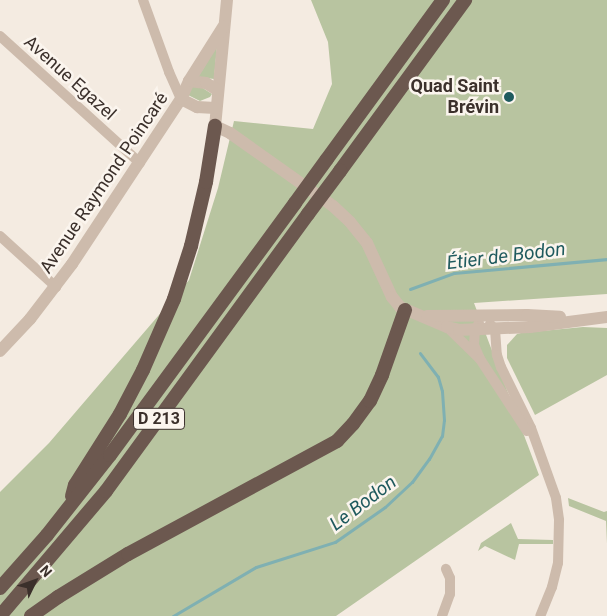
<!DOCTYPE html>
<html>
<head>
<meta charset="utf-8">
<style>
	body { margin:0 }
	#map { position:relative; width:607px; height:616px; overflow:hidden; background:#f4ebe1; font-family:Roboto,sans-serif }
	div>[style] { position:absolute }
	[style*='--x'] { left:calc(var(--x)*1px); top:calc(var(--y)*1px); width:calc(var(--w)*1px); rotate:calc(var(--a)*1deg) }
	.green>* { inset:0; background:#b8c4a0 }
	.stream>* { height:3px; margin:-1.5px; padding:0 1.5px; transform-origin:1.5px; border-radius:1.5px; background:#7fb0b2 }
	.minor>* { height:10px; margin:-5px; padding:0 5px; transform-origin:5px; border-radius:5px; background:#cdbbac }
	.tertiary>* { height:12px; margin:-6px; padding:0 6px; transform-origin:6px; border-radius:6px; background:#cdbbac }
	.trunk>* { height:14px; margin:-7px; padding:0 7px; transform-origin:7px; border-radius:7px; background:#6c584f }
	.trunk-bridge>* { height:14px; margin:-7px; padding:0 7px; transform-origin:7px; border-radius:7px; background:#6c584f }
	.dots>* { width:14px; height:14px; translate:-50% -50%; box-sizing:border-box; border:2px solid #fbf5ee; border-radius:50% }
	span { translate:-50% -50%; white-space:nowrap; text-align:center; line-height:1.15; -webkit-text-stroke:5px #fbf5ee; paint-order:stroke }
	.shield-label span { padding:1px 4px; background:#fbf5ee; border:1px solid; border-radius:4px; -webkit-text-stroke-width:0 }
	.shield-label { font-size:16px; color:#3b302b; font-weight:700 }
	.street-label { font-size:18px; color:#3b302b }
	.poi-label { font-size:18px; color:#3b302b; font-weight:700 }
	.right { translate:-100% -50%; text-align:right }
	.water-label { font-size:19px; color:#1f5a5e; font-style:italic }
	.north { position:absolute; left:10px; top:556px; width:50px; height:50px; -webkit-text-stroke:4px #fbf5ee; paint-order:stroke; rotate:48deg; font-size:14px; font-weight:700; line-height:20px; text-align:center; color:#3b302b }
	.north::after { content:''; display:block; margin:auto; width:18px; height:22px; background:#3b302b; clip-path:polygon(50% 0,100% 100%,50% 72%,0 100%) }
</style>
</head>
<body>
<div id="map">
	<div class="green">
		<div style="clip-path:polygon(311px 0,607px 0,607px 294px,474px 303px,539px 475px,336px 616px,0 616px,0 492px,49px 443px,189px 280px,218px 188px,234px 121px,313px 129px,332px 84px,328px 42px)"></div>
		<div style="clip-path:polygon(217px 46px,214px 79px,198px 77px)"></div>
		<div style="clip-path:polygon(198px 85px,212px 94px,210px 97px,200px 101px,188px 95px,192px 87px)"></div>
		<div style="clip-path:polygon(583px 327px,607px 328px,607px 375px,535px 415px,507px 358px,507px 345px,517px 334px,521px 333px)"></div>
		<div style="clip-path:polygon(568px 498px,604px 512px,607px 511px,607px 544px,606px 521px,569px 506px)"></div>
		<div style="clip-path:polygon(511px 523px,518px 539px,553px 540px,553px 544px,519px 544px,515px 560px,485px 546px,478px 551px,481px 543px)"></div>
	</div>
	<div class="stream">
		<div style="--x:410;--y:289;--w:47;--a:-20"></div>
		<div style="--x:454;--y:273;--w:154;--a:-5.2"></div>
		<div style="--x:173;--y:616;--w:96;--a:-30.6"></div>
		<div style="--x:256;--y:567;--w:83;--a:-17.6"></div>
		<div style="--x:335;--y:542;--w:61;--a:-35"></div>
		<div style="--x:385;--y:507;--w:37;--a:-43"></div>
		<div style="--x:412;--y:482;--w:29;--a:-54"></div>
		<div style="--x:429;--y:459;--w:26;--a:-61"></div>
		<div style="--x:442;--y:436;--w:16;--a:-83"></div>
		<div style="--x:444;--y:420;--w:29;--a:-94"></div>
		<div style="--x:442;--y:391;--w:15;--a:-106"></div>
		<div style="--x:438;--y:377;--w:30;--a:-127"></div>
	</div>
	<div class="minor">
		<div style="--x:143;--y:0;--w:77;--a:70.1"></div>
		<div style="--x:169;--y:72;--w:30;--a:66"></div>
		<div style="--x:0;--y:36;--w:189;--a:42.2"></div>
		<div style="--x:0;--y:236;--w:76;--a:42.3"></div>
		<div style="--x:479;--y:323;--w:8;--a:120"></div>
		<div style="--x:475;--y:330;--w:15;--a:94"></div>
		<div style="--x:474;--y:345;--w:15;--a:67"></div>
		<div style="--x:490;--y:324;--w:7;--a:45"></div>
		<div style="--x:495;--y:329;--w:26;--a:86"></div>
		<div style="--x:497;--y:355;--w:13;--a:72"></div>
		<div style="--x:501;--y:367;--w:68;--a:63.8"></div>
		<div style="--x:531;--y:428;--w:74;--a:70.3"></div>
		<div style="--x:556;--y:498;--w:22;--a:82"></div>
		<div style="--x:559;--y:520;--w:43;--a:91.3"></div>
		<div style="--x:558;--y:563;--w:25;--a:104"></div>
		<div style="--x:552;--y:587;--w:31;--a:112"></div>
		<div style="--x:448;--y:328;--w:45;--a:44.1"></div>
		<div style="--x:480;--y:359;--w:86;--a:56.9"></div>
		<div style="--x:442;--y:616;--w:23;--a:-70"></div>
		<div style="--x:450;--y:594;--w:16;--a:-90"></div>
		<div style="--x:450;--y:578;--w:10;--a:-114"></div>
	</div>
	<div class="tertiary">
		<div style="--x:227;--y:0;--w:127;--a:95.4"></div>
		<div style="--x:215;--y:126;--w:17;--a:25"></div>
		<div style="--x:230;--y:133;--w:126;--a:35.3"></div>
		<div style="--x:333;--y:206;--w:23;--a:43"></div>
		<div style="--x:350;--y:222;--w:27;--a:51"></div>
		<div style="--x:367;--y:243;--w:60;--a:65.2"></div>
		<div style="--x:392;--y:297;--w:13;--a:51"></div>
		<div style="--x:400;--y:307;--w:51;--a:23.1"></div>
		<div style="--x:447;--y:327;--w:12;--a:14"></div>
		<div style="--x:459;--y:330;--w:71;--a:-2.4"></div>
		<div style="--x:530;--y:327;--w:78;--a:-7.4"></div>
		<div style="--x:189;--y:81;--w:17;--a:7"></div>
		<div style="--x:206;--y:83;--w:13;--a:32"></div>
		<div style="--x:181;--y:99;--w:18;--a:27"></div>
		<div style="--x:197;--y:107;--w:18;--a:3"></div>
		<div style="--x:427;--y:316;--w:100;--a:-0.6"></div>
		<div style="--x:527;--y:315;--w:33;--a:3"></div>
		<div style="--x:0;--y:351;--w:44;--a:-46.8"></div>
		<div style="--x:30;--y:319;--w:69;--a:-52.6"></div>
		<div style="--x:72;--y:264;--w:198;--a:-56.6"></div>
		<div style="--x:181;--y:99;--w:20;--a:-66"></div>
		<div style="--x:189;--y:81;--w:64;--a:-57.8"></div>
	</div>
	<div class="trunk">
		<div style="--x:327;--y:159;--w:197;--a:-53.9"></div>
		<div style="--x:340;--y:171;--w:212;--a:-53.8"></div>
		<div style="--x:72;--y:496;--w:11;--a:-75"></div>
		<div style="--x:75;--y:485;--w:84;--a:-57.6"></div>
		<div style="--x:120;--y:414;--w:50;--a:-62.4"></div>
		<div style="--x:143;--y:370;--w:77;--a:-66.4"></div>
		<div style="--x:174;--y:299;--w:56;--a:-72.2"></div>
		<div style="--x:191;--y:246;--w:66;--a:-76.8"></div>
		<div style="--x:206;--y:182;--w:57;--a:-80.9"></div>
		<div style="--x:0;--y:588;--w:71;--a:-48.4"></div>
		<div style="--x:47;--y:535;--w:102;--a:-51.8"></div>
		<div style="--x:110;--y:455;--w:313;--a:-53.7"></div>
		<div style="--x:0;--y:616;--w:164;--a:-49.7"></div>
		<div style="--x:106;--y:491;--w:343;--a:-53.9"></div>
		<div style="--x:31;--y:616;--w:33;--a:-35"></div>
		<div style="--x:58;--y:597;--w:82;--a:-31.6"></div>
		<div style="--x:128;--y:554;--w:238;--a:-28.4"></div>
		<div style="--x:337;--y:441;--w:23;--a:-47"></div>
		<div style="--x:353;--y:424;--w:29;--a:-54"></div>
		<div style="--x:370;--y:401;--w:29;--a:-65"></div>
		<div style="--x:382;--y:375;--w:69;--a:-70.5"></div>
	</div>
	<div class="trunk-bridge">
		<div style="--x:295;--y:203;--w:54;--a:-54"></div>
		<div style="--x:308;--y:214;--w:54;--a:-53.3"></div>
	</div>
	<div class="dots">
		<div style="left:509px;top:97px;background:#1f5a5e"></div>
	</div>
	<div class="shield-label">
		<span style="left:159px;top:419px">D 213</span>
	</div>
	<div class="street-label">
		<span style="left:70px;top:78px;rotate:42deg">Avenue Egazel</span>
		<span style="left:104px;top:183px;rotate:-56deg">Avenue Raymond Poincaré</span>
	</div>
	<div class="poi-label">
		<span class="right" style="left:499px;top:97px">Quad Saint<br>Brévin</span>
	</div>
	<div class="water-label">
		<span style="left:506px;top:256px;rotate:-7deg">Étier de Bodon</span>
		<span style="left:363px;top:503px;rotate:-37deg">Le Bodon</span>
	</div>
	<div class="north">N</div>
</div>
</body>
</html>
